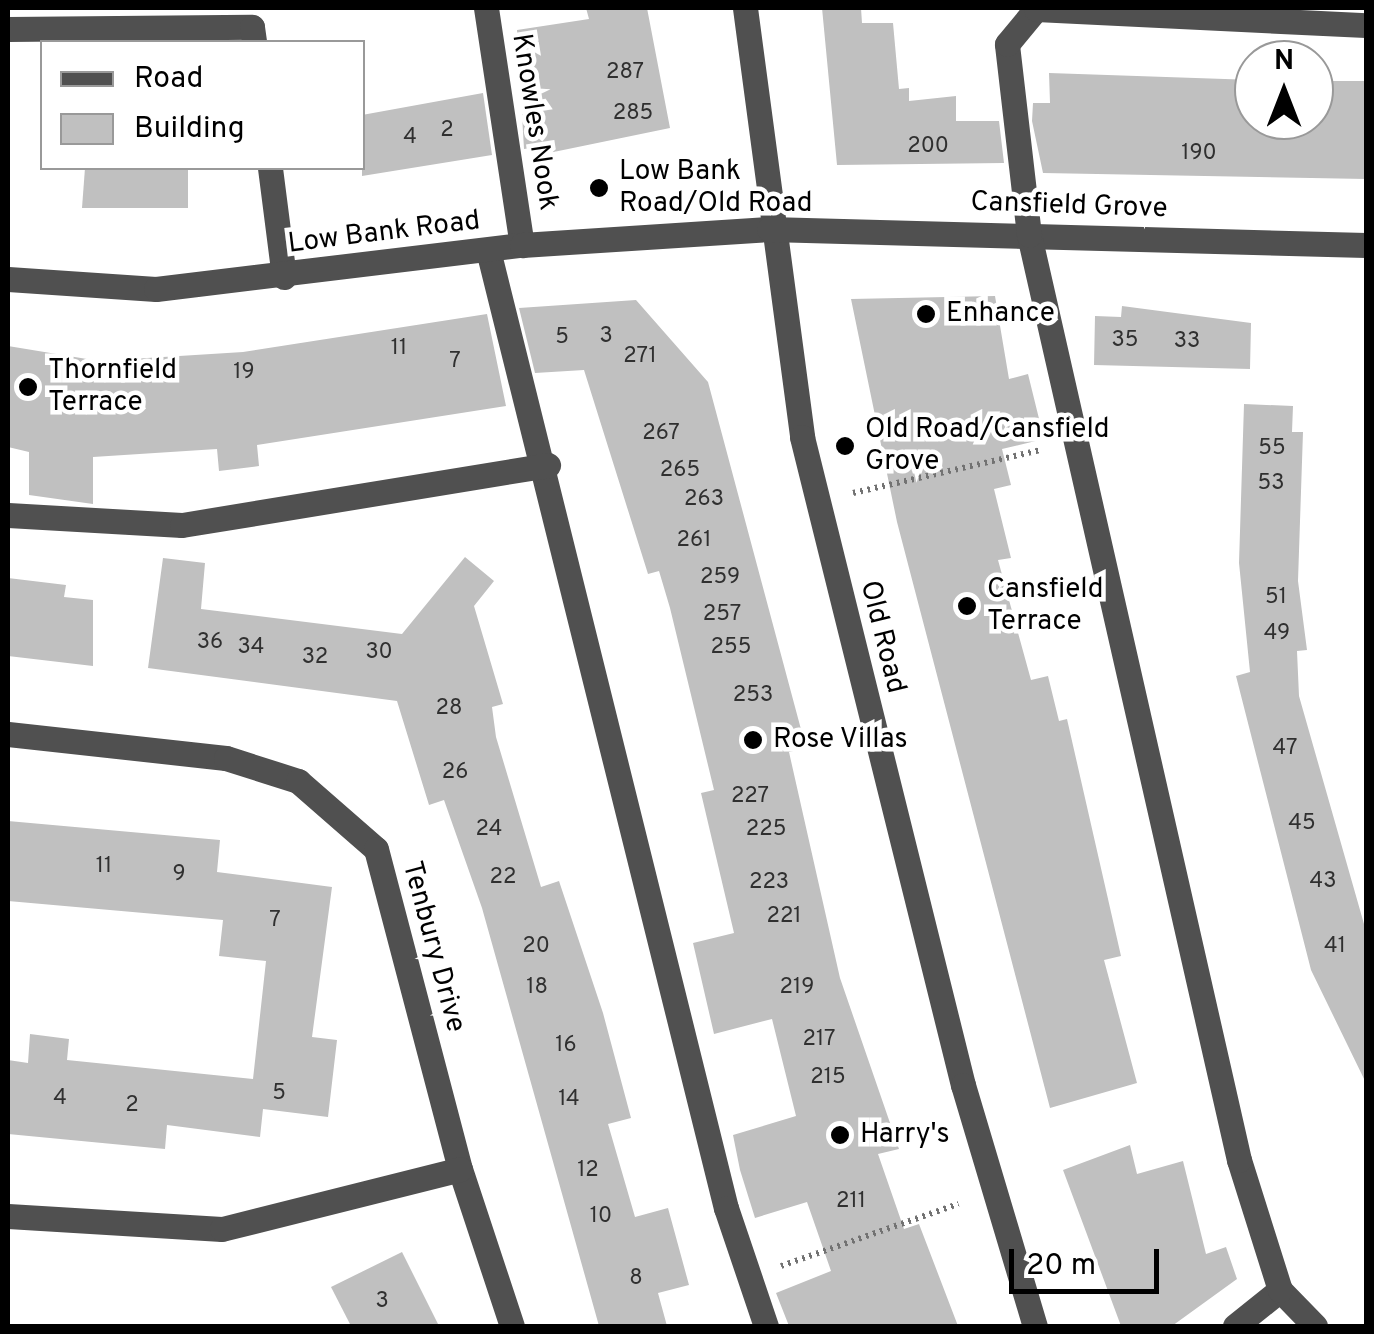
<!DOCTYPE html>
<html>
<head>
<meta charset="utf-8">
<style>
	body { margin:0 }
	#map { position:relative; width:1374px; height:1334px; overflow:hidden; background:#fff; font-family:Overpass,sans-serif }
	div>[style] { position:absolute }
	[style*='--x'] { left:calc(var(--x)*1px); top:calc(var(--y)*1px); width:calc(var(--w)*1px); rotate:calc(var(--a)*1deg) }
	.building>* { inset:0; background:#c0c0c0 }
	.path>* { height:6px; margin-top:-3px; transform-origin:0; background:repeating-linear-gradient(90deg,#727272 0 2.5px,transparent 0 7.5px) }
	.minor>* { height:25px; margin:-12.5px; padding:0 12.5px; transform-origin:12.5px; border-radius:12.5px; background:#505050 }
	.dots>* { width:28px; height:28px; translate:-50% -50%; box-sizing:border-box; border:5px solid #fff; border-radius:50% }
	span { translate:-50% -50%; white-space:nowrap; text-align:center; line-height:1.15; -webkit-text-stroke:9px #fff; paint-order:stroke }
	.number-label { font-size:22px; color:#303030 }
	.number-label span { -webkit-text-stroke-width:0 }
	.street-label { font-size:28px; color:#000 }
	.poi-label { font-size:28px; color:#000 }
	.left { translate:0 -50%; text-align:left }
	.frame { position:absolute; inset:0; border:10px solid #000; pointer-events:none }
	.legend { position:absolute; left:40px; top:40px; width:325px; height:130px; box-sizing:border-box; background:#fff; border:2px solid #999; margin:0; padding:12px 18px; list-style:none; font-size:30px; color:#000 }
	.legend li { display:flex; align-items:center; gap:20px; height:50px }
	.legend b { width:50px; border:2px solid #999 }
	.north { position:absolute; left:1234px; top:40px; width:100px; height:100px; box-sizing:border-box; background:#fff; border:2px solid #999; border-radius:50%; rotate:0deg; font-size:28px; font-weight:700; line-height:40px; text-align:center; color:#000 }
	.north::after { content:''; display:block; margin:auto; width:35px; height:45px; background:#000; clip-path:polygon(50% 0,100% 100%,50% 72%,0 100%) }
	.scale { position:absolute; left:1009px; top:1249px; width:150px; height:45px; box-sizing:border-box; border:5px solid #000; border-top:0; padding-left:12px; font-size:30px; line-height:35px; white-space:nowrap; color:#000; -webkit-text-stroke:8px #fff; paint-order:stroke }
</style>
</head>
<body>
<div id="map">
	<div class="building">
		<div style="clip-path:polygon(586px 8px,647px 8px,670px 128px,539px 155px,538px 147px,524px 149px,517px 30px,589px 19px)"></div>
		<div style="clip-path:polygon(822px 8px,861px 8px,862px 23px,893px 23px,899px 89px,909px 88px,909px 101px,956px 96px,956px 121px,999px 121px,1004px 163px,837px 165px)"></div>
		<div style="clip-path:polygon(1049px 73px,1254px 80px,1254px 120px,1314px 120px,1314px 81px,1366px 81px,1366px 179px,1043px 173px,1032px 121px,1033px 103px,1050px 103px)"></div>
		<div style="clip-path:polygon(483px 93px,492px 155px,362px 176px,362px 115px)"></div>
		<div style="clip-path:polygon(85px 168px,188px 168px,188px 208px,82px 208px)"></div>
		<div style="clip-path:polygon(995px 296px,1009px 379px,1028px 374px,1044px 439px,1002px 449px,1011px 485px,994px 489px,1011px 558px,998px 560px,1031px 680px,1048px 676px,1059px 721px,1067px 719px,1121px 956px,1104px 960px,1137px 1083px,1050px 1108px,897px 522px,851px 299px)"></div>
		<div style="clip-path:polygon(636px 300px,708px 382px,806px 748px,789px 752px,840px 978px,899px 1149px,878px 1154px,904px 1229px,919px 1224px,958px 1326px,789px 1326px,776px 1293px,831px 1271px,807px 1202px,755px 1218px,740px 1170px,733px 1135px,796px 1116px,772px 1019px,714px 1034px,693px 943px,734px 933px,701px 793px,714px 790px,670px 608px,659px 571px,648px 574px,584px 370px,535px 373px,519px 308px)"></div>
		<div style="clip-path:polygon(1122px 306px,1251px 323px,1250px 369px,1094px 365px,1095px 316px,1121px 317px)"></div>
		<div style="clip-path:polygon(487px 314px,506px 406px,257px 445px,259px 466px,219px 471px,217px 449px,93px 457px,93px 504px,29px 495px,29px 452px,8px 447px,8px 346px,99px 361px,243px 352px)"></div>
		<div style="clip-path:polygon(1244px 404px,1293px 406px,1292px 432px,1303px 432px,1298px 581px,1307px 650px,1297px 651px,1299px 696px,1366px 931px,1366px 1083px,1311px 970px,1236px 676px,1250px 672px,1239px 563px)"></div>
		<div style="clip-path:polygon(465px 557px,494px 581px,474px 606px,503px 704px,492px 707px,496px 737px,541px 887px,559px 881px,603px 1013px,631px 1118px,608px 1124px,635px 1217px,668px 1208px,689px 1285px,658px 1293px,667px 1326px,599px 1326px,482px 908px,444px 800px,429px 805px,397px 701px,148px 668px,163px 558px,205px 563px,201px 609px,402px 634px)"></div>
		<div style="clip-path:polygon(8px 578px,66px 585px,64px 597px,93px 600px,93px 666px,8px 656px)"></div>
		<div style="clip-path:polygon(8px 821px,220px 840px,217px 872px,332px 887px,312px 1037px,337px 1040px,328px 1117px,263px 1109px,260px 1137px,167px 1125px,165px 1149px,8px 1134px,8px 1060px,28px 1063px,30px 1034px,69px 1039px,67px 1060px,253px 1079px,266px 961px,219px 956px,223px 920px,8px 901px)"></div>
		<div style="clip-path:polygon(1130px 1145px,1137px 1174px,1183px 1161px,1206px 1254px,1226px 1247px,1237px 1279px,1172px 1326px,1121px 1326px,1063px 1170px)"></div>
		<div style="clip-path:polygon(402px 1252px,439px 1326px,351px 1326px,331px 1287px)"></div>
	</div>
	<div class="path">
		<div style="--x:853;--y:493;--w:193;--a:-12.9"></div>
		<div style="--x:781;--y:1266;--w:188;--a:-19.3"></div>
	</div>
	<div class="minor">
		<div style="--x:486;--y:8;--w:240;--a:81.4"></div>
		<div style="--x:745;--y:8;--w:433;--a:82.4"></div>
		<div style="--x:802;--y:437;--w:668;--a:76.05"></div>
		<div style="--x:963;--y:1085;--w:252;--a:73.4"></div>
		<div style="--x:8;--y:29;--w:244;--a:-0.5"></div>
		<div style="--x:252;--y:27;--w:15;--a:82"></div>
		<div style="--x:270;--y:168;--w:110;--a:82.7"></div>
		<div style="--x:488;--y:250;--w:987;--a:76.05"></div>
		<div style="--x:726;--y:1208;--w:125;--a:71.3"></div>
		<div style="--x:8;--y:279;--w:148;--a:3.9"></div>
		<div style="--x:156;--y:289;--w:369;--a:-6.9"></div>
		<div style="--x:522;--y:245;--w:248;--a:-3.7"></div>
		<div style="--x:769;--y:229;--w:597;--a:1.54"></div>
		<div style="--x:8;--y:515;--w:174;--a:3.3"></div>
		<div style="--x:182;--y:525;--w:371;--a:-9.3"></div>
		<div style="--x:8;--y:734;--w:219;--a:6.3"></div>
		<div style="--x:226;--y:758;--w:76;--a:17.7"></div>
		<div style="--x:298;--y:781;--w:103;--a:41.1"></div>
		<div style="--x:376;--y:849;--w:331;--a:75.3"></div>
		<div style="--x:460;--y:1169;--w:165;--a:71.7"></div>
		<div style="--x:8;--y:1216;--w:214;--a:3.5"></div>
		<div style="--x:222;--y:1229;--w:245;--a:-14.1"></div>
		<div style="--x:1235;--y:1326;--w:58;--a:-38.7"></div>
		<div style="--x:1315;--y:1326;--w:50;--a:-134.2"></div>
		<div style="--x:1280;--y:1290;--w:136;--a:-107.5"></div>
		<div style="--x:1239;--y:1160;--w:949;--a:-102.79"></div>
		<div style="--x:1029;--y:235;--w:192;--a:-96.6"></div>
		<div style="--x:1007;--y:44;--w:45;--a:-50.4"></div>
		<div style="--x:1036;--y:9;--w:330;--a:2.8"></div>
	</div>
	<div class="dots">
		<div style="left:599px;top:188px;background:#000"></div>
		<div style="left:926px;top:314px;background:#000"></div>
		<div style="left:28px;top:387px;background:#000"></div>
		<div style="left:845px;top:446px;background:#000"></div>
		<div style="left:967px;top:606px;background:#000"></div>
		<div style="left:753px;top:740px;background:#000"></div>
		<div style="left:840px;top:1135px;background:#000"></div>
	</div>
	<div class="number-label">
		<span style="left:625px;top:73px">287</span>
		<span style="left:633px;top:114px">285</span>
		<span style="left:447px;top:131px">2</span>
		<span style="left:410px;top:138px">4</span>
		<span style="left:928px;top:147px">200</span>
		<span style="left:1199px;top:154px">190</span>
		<span style="left:606px;top:337px">3</span>
		<span style="left:562px;top:338px">5</span>
		<span style="left:1125px;top:341px">35</span>
		<span style="left:1187px;top:342px">33</span>
		<span style="left:399px;top:349px">11</span>
		<span style="left:640px;top:357px">271</span>
		<span style="left:455px;top:362px">7</span>
		<span style="left:244px;top:373px">19</span>
		<span style="left:661px;top:434px">267</span>
		<span style="left:1272px;top:449px">55</span>
		<span style="left:680px;top:471px">265</span>
		<span style="left:1271px;top:484px">53</span>
		<span style="left:704px;top:500px">263</span>
		<span style="left:694px;top:541px">261</span>
		<span style="left:720px;top:578px">259</span>
		<span style="left:1276px;top:598px">51</span>
		<span style="left:722px;top:615px">257</span>
		<span style="left:1277px;top:634px">49</span>
		<span style="left:210px;top:643px">36</span>
		<span style="left:251px;top:648px">34</span>
		<span style="left:731px;top:648px">255</span>
		<span style="left:379px;top:653px">30</span>
		<span style="left:315px;top:658px">32</span>
		<span style="left:753px;top:696px">253</span>
		<span style="left:449px;top:709px">28</span>
		<span style="left:1285px;top:749px">47</span>
		<span style="left:455px;top:773px">26</span>
		<span style="left:750px;top:797px">227</span>
		<span style="left:1302px;top:824px">45</span>
		<span style="left:489px;top:830px">24</span>
		<span style="left:766px;top:830px">225</span>
		<span style="left:104px;top:867px">11</span>
		<span style="left:179px;top:875px">9</span>
		<span style="left:503px;top:878px">22</span>
		<span style="left:1323px;top:882px">43</span>
		<span style="left:769px;top:883px">223</span>
		<span style="left:784px;top:917px">221</span>
		<span style="left:275px;top:921px">7</span>
		<span style="left:536px;top:947px">20</span>
		<span style="left:1335px;top:947px">41</span>
		<span style="left:537px;top:988px">18</span>
		<span style="left:797px;top:988px">219</span>
		<span style="left:819px;top:1040px">217</span>
		<span style="left:566px;top:1046px">16</span>
		<span style="left:828px;top:1078px">215</span>
		<span style="left:279px;top:1094px">5</span>
		<span style="left:60px;top:1099px">4</span>
		<span style="left:569px;top:1100px">14</span>
		<span style="left:132px;top:1106px">2</span>
		<span style="left:588px;top:1171px">12</span>
		<span style="left:851px;top:1202px">211</span>
		<span style="left:601px;top:1217px">10</span>
		<span style="left:636px;top:1279px">8</span>
		<span style="left:382px;top:1302px">3</span>
	</div>
	<div class="street-label">
		<span style="left:534px;top:122px;rotate:81deg">Knowles Nook</span>
		<span style="left:1069px;top:206px;rotate:2deg">Cansfield Grove</span>
		<span style="left:384px;top:233px;rotate:-7deg">Low Bank Road</span>
		<span style="left:882px;top:637px;rotate:76deg">Old Road</span>
		<span style="left:433px;top:947px;rotate:75deg">Tenbury Drive</span>
	</div>
	<div class="poi-label">
		<span class="left" style="left:619px;top:188px">Low Bank<br>Road/Old Road</span>
		<span class="left" style="left:946px;top:314px">Enhance</span>
		<span class="left" style="left:48px;top:387px">Thornfield<br>Terrace</span>
		<span class="left" style="left:865px;top:446px">Old Road/Cansfield<br>Grove</span>
		<span class="left" style="left:987px;top:606px">Cansfield<br>Terrace</span>
		<span class="left" style="left:773px;top:740px">Rose Villas</span>
		<span class="left" style="left:860px;top:1135px">Harry's</span>
	</div>
	<div class="frame"></div>
	<ul class="legend">
	<li><b style="height:12px;background:#505050"></b>Road</li>
	<li><b style="height:28px;background:#c0c0c0"></b>Building</li>
	</ul>
	<div class="north">N</div>
	<div class="scale">20 m</div>
</div>
</body>
</html>
